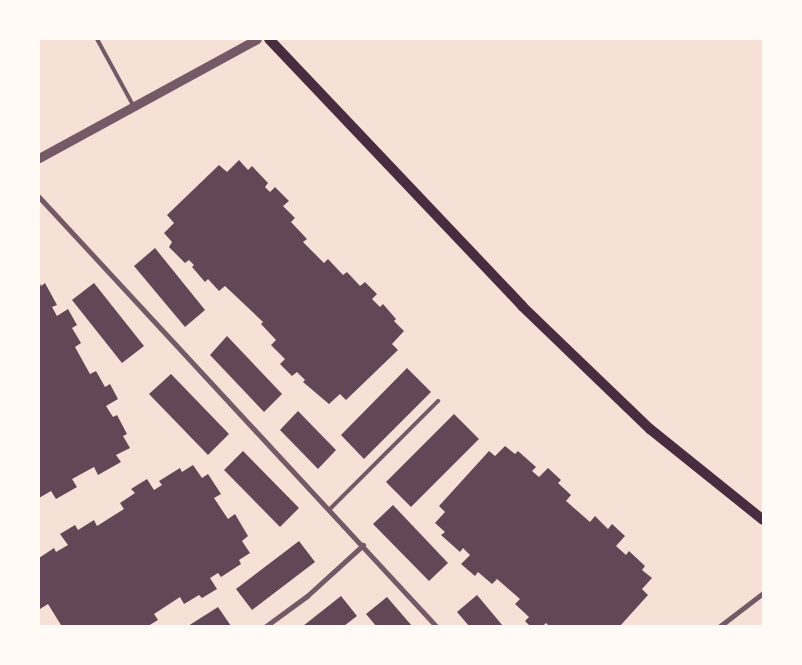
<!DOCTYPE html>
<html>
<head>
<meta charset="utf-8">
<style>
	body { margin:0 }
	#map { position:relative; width:802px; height:665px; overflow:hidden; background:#f7e1d7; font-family:Jost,sans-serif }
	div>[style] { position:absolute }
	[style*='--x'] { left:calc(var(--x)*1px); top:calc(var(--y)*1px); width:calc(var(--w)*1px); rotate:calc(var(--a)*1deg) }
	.building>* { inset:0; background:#644757 }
	.service>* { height:4px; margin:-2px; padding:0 2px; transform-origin:2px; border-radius:2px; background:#755966 }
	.minor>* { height:5px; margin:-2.5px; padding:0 2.5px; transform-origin:2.5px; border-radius:2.5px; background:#755966 }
	.tertiary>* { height:9px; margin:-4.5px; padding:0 4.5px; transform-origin:4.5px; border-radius:4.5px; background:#755966 }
	.secondary>* { height:10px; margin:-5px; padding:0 5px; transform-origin:5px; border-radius:5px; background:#4a2c40 }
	span { translate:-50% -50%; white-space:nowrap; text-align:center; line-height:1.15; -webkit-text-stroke:4px #fffaf5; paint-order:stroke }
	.frame { position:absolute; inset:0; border:40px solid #fffaf5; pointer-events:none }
</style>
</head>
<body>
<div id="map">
	<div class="building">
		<div style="clip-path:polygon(239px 160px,248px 170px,252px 166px,268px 183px,265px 187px,270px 192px,275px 187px,289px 201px,283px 206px,295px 218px,291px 222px,307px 239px,303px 242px,324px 263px,328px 259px,343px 275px,347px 272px,360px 286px,365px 282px,377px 294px,372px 299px,380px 307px,383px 304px,396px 319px,394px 321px,404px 331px,392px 344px,398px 350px,346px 400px,340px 394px,329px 404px,303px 382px,305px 380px,297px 372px,292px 376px,280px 364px,285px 359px,271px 345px,276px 340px,261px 324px,263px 322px,225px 286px,219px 291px,208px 279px,205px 282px,192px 267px,194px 265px,189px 260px,185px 263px,169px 247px,172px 242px,164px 233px,174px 223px,167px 215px,219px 165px,227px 172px)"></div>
		<div style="clip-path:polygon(155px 248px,205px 310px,185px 327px,134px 266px)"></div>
		<div style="clip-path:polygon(39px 281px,41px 286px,45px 283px,57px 305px,52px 307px,57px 316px,68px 309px,77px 325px,72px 328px,81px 343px,75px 347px,90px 374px,96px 371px,105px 387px,110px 384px,118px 399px,106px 406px,113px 417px,117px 415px,127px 434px,123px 436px,130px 448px,116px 455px,121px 462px,98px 475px,94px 467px,72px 479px,77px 487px,56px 499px,51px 491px,39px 498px)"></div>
		<div style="clip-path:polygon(94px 283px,144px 346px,122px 363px,72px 300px)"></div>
		<div style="clip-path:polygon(227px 336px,282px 394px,264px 412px,210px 355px)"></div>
		<div style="clip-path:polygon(407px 368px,431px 392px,364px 459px,341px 435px)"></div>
		<div style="clip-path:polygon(171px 374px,229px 434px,208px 455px,149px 394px)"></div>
		<div style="clip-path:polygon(298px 411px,336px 450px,318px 469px,280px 430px)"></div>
		<div style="clip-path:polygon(454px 414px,479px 439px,411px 507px,386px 482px)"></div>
		<div style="clip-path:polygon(505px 446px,515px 454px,518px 451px,536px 467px,532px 471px,539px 477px,548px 468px,561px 480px,558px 483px,571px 495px,566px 501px,590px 522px,595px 516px,608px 529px,612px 524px,625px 536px,616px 546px,626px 555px,629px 551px,645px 566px,642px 570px,652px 578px,642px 589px,648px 595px,620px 626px,549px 626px,546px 623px,543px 626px,530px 626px,525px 621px,529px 617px,515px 604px,520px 599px,497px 579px,492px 584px,478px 572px,475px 576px,461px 564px,470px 555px,463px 548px,460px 552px,441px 535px,445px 532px,435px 523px,445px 512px,439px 506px,489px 451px,495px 456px)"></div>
		<div style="clip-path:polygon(243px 451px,299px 508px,280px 527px,224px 470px)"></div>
		<div style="clip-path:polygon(193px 465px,202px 478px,208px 474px,221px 494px,214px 498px,228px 519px,235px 514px,248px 536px,242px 541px,250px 553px,239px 560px,241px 564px,221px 577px,218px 573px,210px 578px,217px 589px,202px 598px,199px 595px,184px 604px,180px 597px,154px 614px,158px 620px,148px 626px,59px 626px,61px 625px,48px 604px,40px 609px,39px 558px,54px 548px,56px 552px,68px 545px,60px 534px,75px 525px,78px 530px,94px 520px,97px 526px,124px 509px,120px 503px,135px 493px,131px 489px,147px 479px,154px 490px,162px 485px,159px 481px,180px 468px,182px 472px)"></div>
		<div style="clip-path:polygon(393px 505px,448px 563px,429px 581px,373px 524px)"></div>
		<div style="clip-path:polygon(299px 541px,315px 562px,252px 610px,236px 589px)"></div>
		<div style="clip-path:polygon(477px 595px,503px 626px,469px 626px,457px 612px)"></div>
		<div style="clip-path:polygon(341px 596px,357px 616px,344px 626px,303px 626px)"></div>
		<div style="clip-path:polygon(387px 597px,412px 626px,376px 626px,366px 614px)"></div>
		<div style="clip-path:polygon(218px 607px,231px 626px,188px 626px)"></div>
	</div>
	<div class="service">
		<div style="--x:97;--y:39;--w:75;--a:61.4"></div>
		<div style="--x:330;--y:509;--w:153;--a:-45"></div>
	</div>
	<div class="minor">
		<div style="--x:39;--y:197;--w:585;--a:47.22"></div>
		<div style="--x:266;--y:626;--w:51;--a:-36.2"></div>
		<div style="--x:307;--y:596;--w:76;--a:-42.3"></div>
		<div style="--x:720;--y:626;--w:54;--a:-37.5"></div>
	</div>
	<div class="tertiary">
		<div style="--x:39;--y:158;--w:248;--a:-28.6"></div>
	</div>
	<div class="secondary">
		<div style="--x:269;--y:39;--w:368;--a:46.5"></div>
		<div style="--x:522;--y:306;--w:178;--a:43.9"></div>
		<div style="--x:650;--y:429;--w:145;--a:38.8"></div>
	</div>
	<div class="frame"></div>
</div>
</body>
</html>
